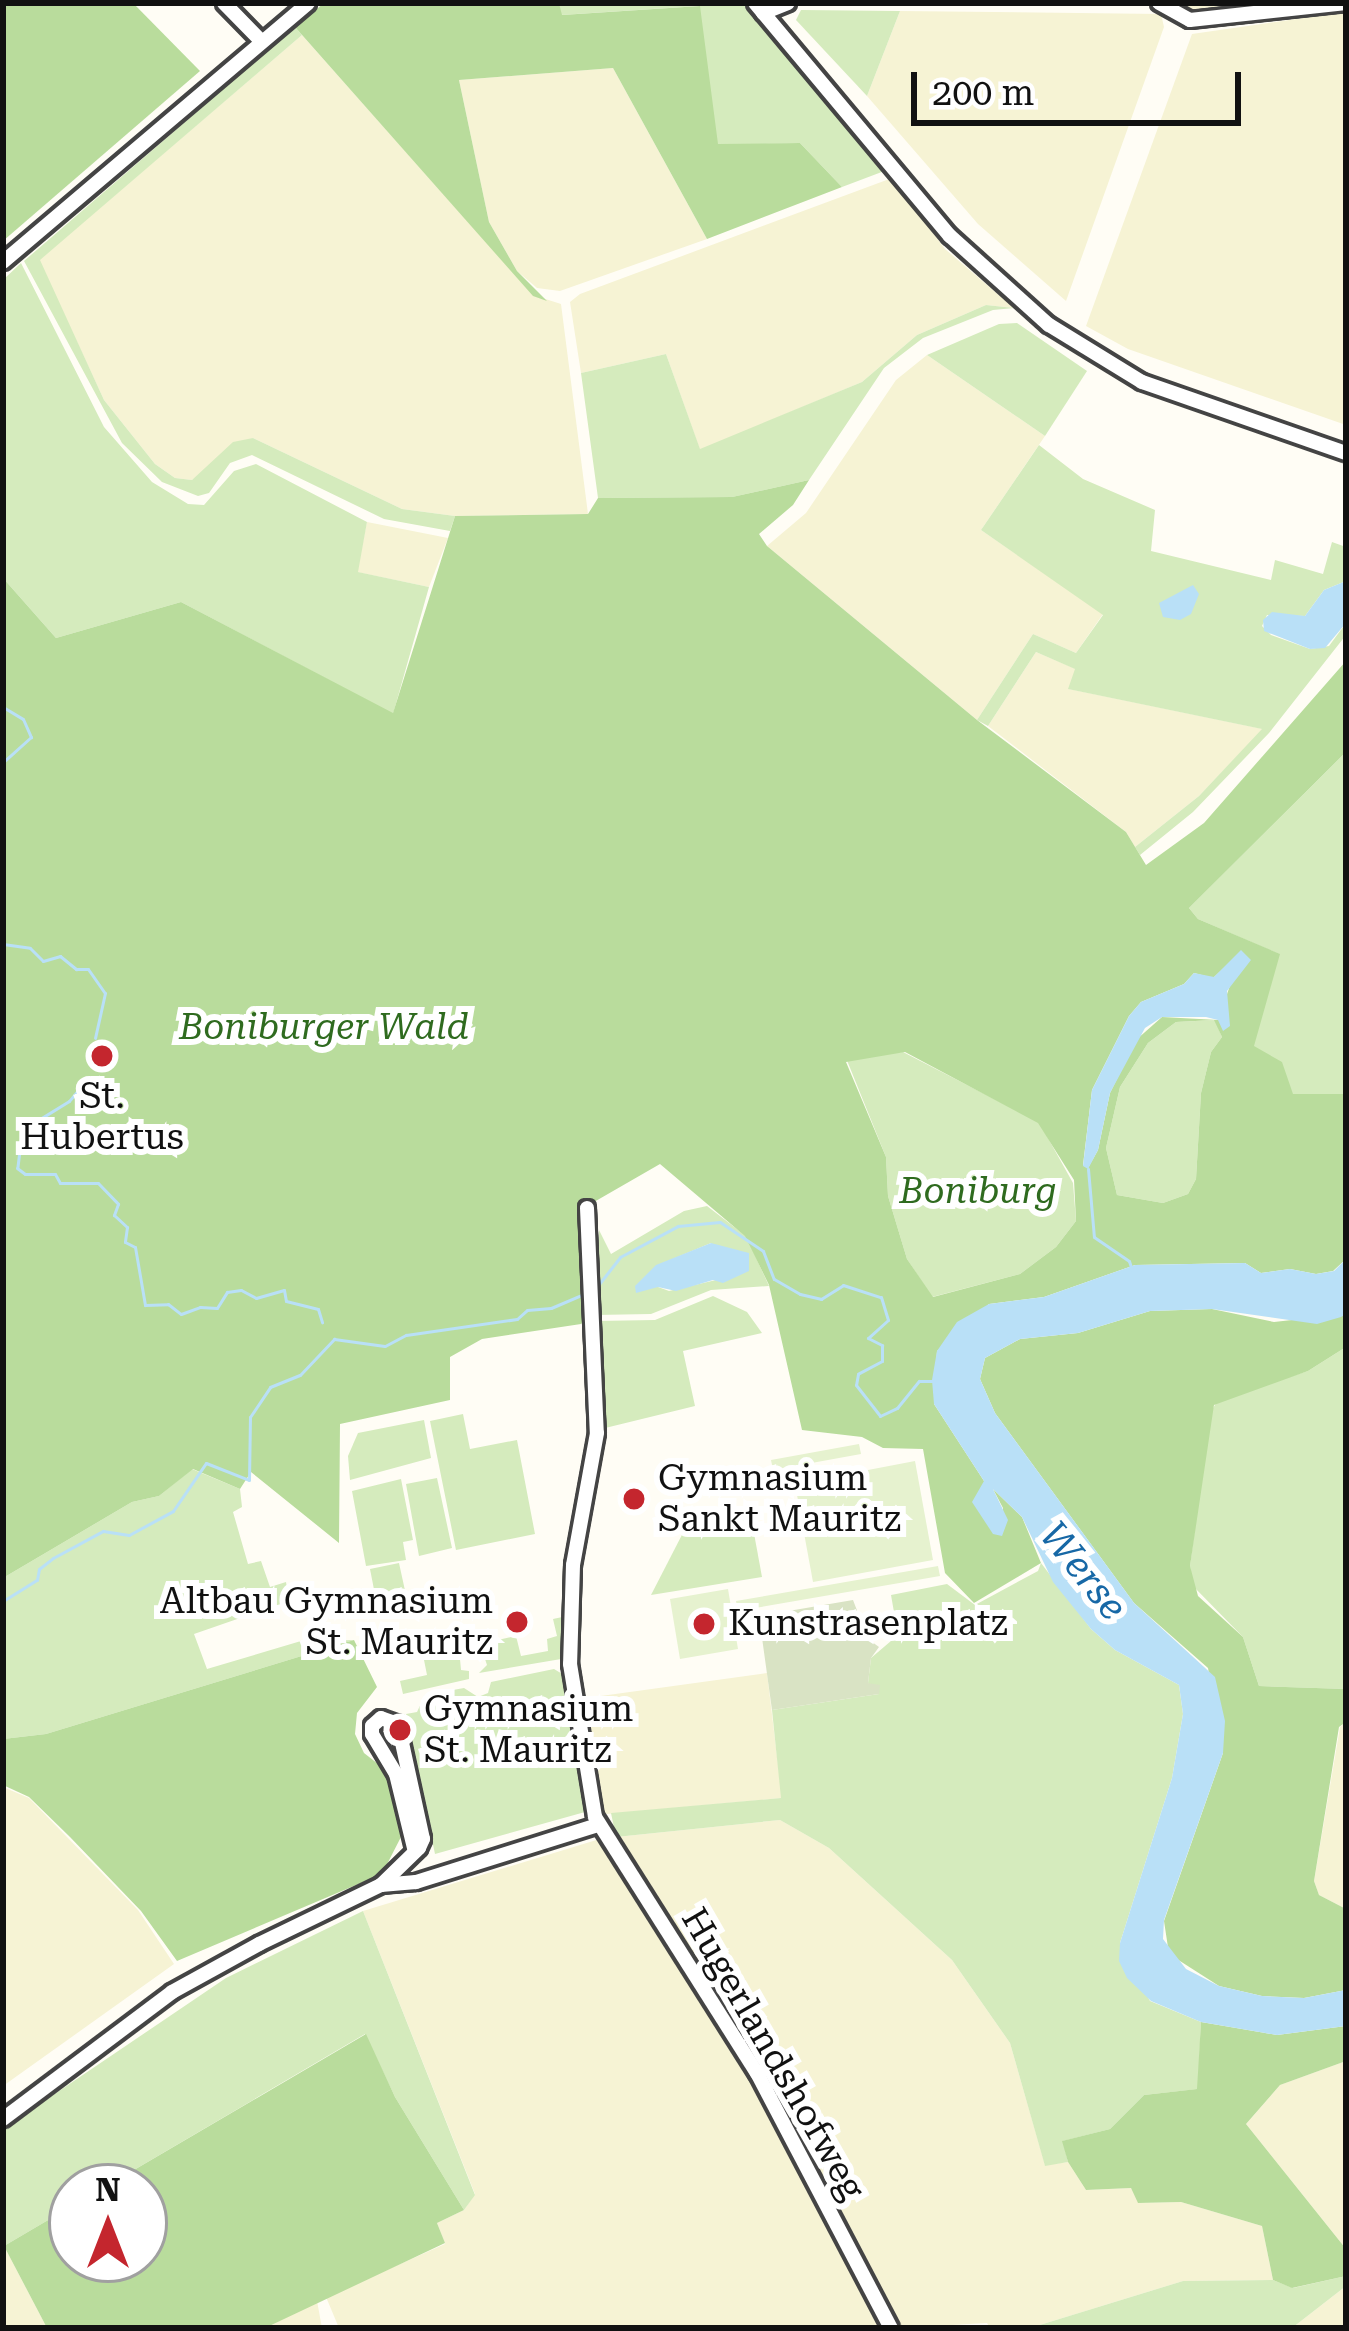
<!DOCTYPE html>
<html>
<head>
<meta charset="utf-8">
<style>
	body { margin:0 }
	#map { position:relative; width:1349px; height:2331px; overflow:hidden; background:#fffdf5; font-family:"Roboto Serif",serif }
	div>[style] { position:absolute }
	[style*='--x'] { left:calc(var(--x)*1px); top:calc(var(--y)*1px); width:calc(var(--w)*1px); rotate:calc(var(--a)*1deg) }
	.farmland>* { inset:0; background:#f6f3d4 }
	.green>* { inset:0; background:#d5ebbd }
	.forest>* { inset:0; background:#b9dc9c }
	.cemetery>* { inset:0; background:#d9e3c4 }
	.pitch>* { inset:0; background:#e6f2cf }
	.water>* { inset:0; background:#b9e0f7 }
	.stream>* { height:3px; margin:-1.5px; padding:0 1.5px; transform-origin:1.5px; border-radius:1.5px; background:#b9e0f7 }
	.roads { filter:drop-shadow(3px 0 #444) drop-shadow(-3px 0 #444) drop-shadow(0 3px #444) drop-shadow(0 -3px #444) }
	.minor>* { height:14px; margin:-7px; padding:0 7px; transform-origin:7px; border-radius:7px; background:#fff }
	.dots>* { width:33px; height:33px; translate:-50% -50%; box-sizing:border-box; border:6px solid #fff; border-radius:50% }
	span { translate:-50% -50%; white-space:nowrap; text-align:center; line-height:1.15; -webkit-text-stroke:12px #fff; paint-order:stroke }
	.park-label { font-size:36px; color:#2f6b1f; font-style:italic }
	.poi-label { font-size:36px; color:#111 }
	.left { translate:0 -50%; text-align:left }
	.right { translate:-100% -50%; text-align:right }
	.street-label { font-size:36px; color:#111 }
	.water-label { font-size:39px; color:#1768a6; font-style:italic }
	.frame { position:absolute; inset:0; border:6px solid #111; pointer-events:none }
	.north { position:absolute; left:48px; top:2163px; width:120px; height:120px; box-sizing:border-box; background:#fff; border:3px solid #a0a0a0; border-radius:50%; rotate:0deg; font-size:33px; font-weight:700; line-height:48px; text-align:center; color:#111 }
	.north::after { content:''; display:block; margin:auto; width:42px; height:54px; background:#c4262e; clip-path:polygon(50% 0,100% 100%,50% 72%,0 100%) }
	.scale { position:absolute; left:911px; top:72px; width:330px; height:54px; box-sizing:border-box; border:6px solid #111; border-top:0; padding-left:15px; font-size:36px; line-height:42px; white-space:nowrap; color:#111; -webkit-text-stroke:9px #fff; paint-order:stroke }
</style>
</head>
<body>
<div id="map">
	<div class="farmland">
		<div style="clip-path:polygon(1176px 3px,1346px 3px,1190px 20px)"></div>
		<div style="clip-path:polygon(900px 11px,1161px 14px,1164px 27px,1066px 301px,978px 224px,867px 96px)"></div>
		<div style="clip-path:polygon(1346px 12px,1346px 425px,1128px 349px,1086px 326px,1192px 34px)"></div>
		<div style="clip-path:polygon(302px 35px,533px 295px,561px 304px,588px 514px,455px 516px,402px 509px,253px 438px,192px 480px,175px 478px,155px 464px,104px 400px,39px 260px)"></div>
		<div style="clip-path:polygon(613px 68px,707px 239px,560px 291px,537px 288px,517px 271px,489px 222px,459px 80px)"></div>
		<div style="clip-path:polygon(892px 178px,945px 249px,1014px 308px,986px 305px,917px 335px,862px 382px,700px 450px,666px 354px,581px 373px,570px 302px,580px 294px)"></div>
		<div style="clip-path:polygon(927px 355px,1045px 436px,981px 530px,1103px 614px,1076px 653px,1033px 634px,977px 720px,767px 546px,806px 513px,896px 380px)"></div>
		<div style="clip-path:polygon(367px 522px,448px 538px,429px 587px,357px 572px)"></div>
		<div style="clip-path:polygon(1036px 652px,1076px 669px,1069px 689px,1263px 729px,1199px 796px,1135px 847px,1126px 832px,988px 726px)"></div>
		<div style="clip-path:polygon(767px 1673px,782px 1798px,596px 1815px,579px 1699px)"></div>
		<div style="clip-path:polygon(1346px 1722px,1346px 1909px,1319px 1895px,1314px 1881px,1340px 1727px)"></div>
		<div style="clip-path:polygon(3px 1787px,29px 1798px,138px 1910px,174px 1964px,3px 2086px)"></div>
		<div style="clip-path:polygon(780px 1820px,829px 1848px,952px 1960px,1010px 2043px,1045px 2165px,1068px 2162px,1086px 2190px,1131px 2188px,1139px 2203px,1181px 2202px,1262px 2226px,1273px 2280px,1183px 2281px,1030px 2328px,990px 2328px,987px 2323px,901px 2328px,760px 2071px,616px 1837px)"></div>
		<div style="clip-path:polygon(603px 1838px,748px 2073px,884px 2328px,339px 2328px,326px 2297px,445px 2244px,437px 2223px,464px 2210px,475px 2194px,363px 1911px)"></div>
		<div style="clip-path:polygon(1346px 2061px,1346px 2249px,1246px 2124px,1280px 2085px)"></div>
		<div style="clip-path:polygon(3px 2244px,4px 2246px,47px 2328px,3px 2328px)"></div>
		<div style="clip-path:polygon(1346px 2286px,1346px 2328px,1292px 2328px)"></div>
		<div style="clip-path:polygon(317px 2301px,322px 2328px,265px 2328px)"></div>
	</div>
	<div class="green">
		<div style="clip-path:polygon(559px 3px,744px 3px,871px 158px,887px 170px,842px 187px,800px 143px,717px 145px,699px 6px,561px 15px)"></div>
		<div style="clip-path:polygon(801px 10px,900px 11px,867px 96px,796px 20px)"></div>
		<div style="clip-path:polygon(295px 27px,302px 35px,40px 260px,104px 400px,155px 464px,175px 478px,192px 480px,233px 442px,253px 438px,402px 509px,455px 516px,450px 531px,384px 519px,252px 455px,230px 463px,209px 493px,198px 496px,162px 482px,122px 443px,24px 261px)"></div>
		<div style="clip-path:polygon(21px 263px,104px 427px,152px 482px,188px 504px,204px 505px,234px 471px,256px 464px,367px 522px,358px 572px,429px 587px,393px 714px,181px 602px,56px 638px,3px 578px,3px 280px)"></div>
		<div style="clip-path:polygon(986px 305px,1014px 308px,993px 310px,923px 338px,884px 368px,809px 480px,732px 497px,598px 498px,581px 373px,666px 354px,700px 449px,862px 382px,917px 335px)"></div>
		<div style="clip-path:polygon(1017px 323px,1087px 371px,1045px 436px,927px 355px,999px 324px)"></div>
		<div style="clip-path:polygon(1039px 445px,1083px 479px,1155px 510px,1151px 551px,1271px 580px,1275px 560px,1323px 574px,1332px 542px,1346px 547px,1346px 581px,1324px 590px,1305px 616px,1267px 615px,1262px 626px,1271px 635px,1310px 649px,1329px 646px,1346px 623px,1346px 635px,1269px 733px,1193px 812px,1140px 855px,1135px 847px,1199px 796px,1262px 729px,1068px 689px,1075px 669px,1036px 652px,988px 726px,977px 720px,1033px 634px,1076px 653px,1103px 615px,981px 530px)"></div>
		<div style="clip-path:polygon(1346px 752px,1346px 1094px,1293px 1095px,1253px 1046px,1279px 954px,1198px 919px,1189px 908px)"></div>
		<div style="clip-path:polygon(1215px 1020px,1222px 1037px,1211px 1052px,1201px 1093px,1196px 1179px,1188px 1194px,1163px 1203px,1117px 1195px,1106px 1148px,1120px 1087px,1148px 1043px,1176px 1022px)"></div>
		<div style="clip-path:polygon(903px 1052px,1039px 1122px,1073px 1183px,1076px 1221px,1056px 1247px,1020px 1274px,932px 1297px,907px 1259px,888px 1196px,886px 1157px,846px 1058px)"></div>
		<div style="clip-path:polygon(evenodd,707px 1206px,746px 1236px,769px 1286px,711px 1290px,651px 1314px,595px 1315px,599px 1230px,611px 1254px,684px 1211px,707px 1206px,711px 1243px,716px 1280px,669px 1291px,658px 1287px,651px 1272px,656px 1266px,711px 1243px)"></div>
		<div style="clip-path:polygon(713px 1296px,747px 1312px,762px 1333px,683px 1351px,695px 1406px,597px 1430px,596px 1321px,655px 1320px)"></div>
		<div style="clip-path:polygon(1346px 1347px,1346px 1689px,1259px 1686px,1243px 1637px,1192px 1585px,1190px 1566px,1210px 1413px,1218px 1400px,1308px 1371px)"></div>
		<div style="clip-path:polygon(463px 1414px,470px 1449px,517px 1440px,535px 1534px,456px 1550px,430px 1421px)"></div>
		<div style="clip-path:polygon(424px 1420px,431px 1458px,350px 1480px,348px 1456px,358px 1433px)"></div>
		<div style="clip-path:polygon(192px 1469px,240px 1489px,242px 1507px,233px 1512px,248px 1564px,261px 1561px,270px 1587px,286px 1582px,289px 1601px,194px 1634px,207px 1669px,301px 1641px,354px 1640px,46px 1734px,3px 1739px,3px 1578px,132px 1502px,159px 1496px)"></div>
		<div style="clip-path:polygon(437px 1478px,452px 1548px,419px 1556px,406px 1484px)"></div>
		<div style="clip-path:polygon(401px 1479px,413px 1540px,403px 1542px,406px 1560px,366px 1566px,352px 1491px)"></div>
		<div style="clip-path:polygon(751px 1517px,762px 1577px,651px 1595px,686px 1527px)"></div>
		<div style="clip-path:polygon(399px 1563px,409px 1609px,379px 1615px,370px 1569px)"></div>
		<div style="clip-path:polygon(1041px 1563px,1091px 1629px,1115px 1650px,1179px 1685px,1183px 1714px,1172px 1778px,1120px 1943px,1150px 2001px,1201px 2022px,1198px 2089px,1144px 2095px,1110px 2129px,1063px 2141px,1068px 2162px,1045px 2166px,1010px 2043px,952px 1960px,829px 1848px,780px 1820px,616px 1837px,611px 1813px,781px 1798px,772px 1710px,879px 1694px,868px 1683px,871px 1658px,898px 1635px,891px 1595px,947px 1584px,975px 1605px,1038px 1571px)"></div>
		<div style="clip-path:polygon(567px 1616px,567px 1658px,479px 1673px,487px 1665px,480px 1644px,516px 1636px,521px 1656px,548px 1651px,547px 1639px,557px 1636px,553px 1619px)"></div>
		<div style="clip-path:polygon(459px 1648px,461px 1670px,469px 1671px,469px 1679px,403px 1694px,400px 1681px,427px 1675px,423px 1655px)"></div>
		<div style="clip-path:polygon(554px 1669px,564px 1675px,585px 1812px,435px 1854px,406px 1714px,417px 1712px,425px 1695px,464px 1688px,478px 1697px,488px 1693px,491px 1682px)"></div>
		<div style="clip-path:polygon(363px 1911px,475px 2195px,464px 2210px,395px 2097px,365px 2034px,105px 2187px,72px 2187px,72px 2206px,4px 2246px,3px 2129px,226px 1978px)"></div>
		<div style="clip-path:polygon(1346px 2276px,1346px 2286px,1292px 2328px,1030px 2328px,1183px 2281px,1273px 2280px,1293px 2288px)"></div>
	</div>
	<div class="forest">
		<div style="clip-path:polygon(3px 3px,133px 3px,200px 71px,3px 241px)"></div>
		<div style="clip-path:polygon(324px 3px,559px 3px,562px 15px,700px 6px,718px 144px,800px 143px,842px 187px,707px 239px,613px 68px,459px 80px,489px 222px,517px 271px,547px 301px,533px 296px,295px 27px)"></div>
		<div style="clip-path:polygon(evenodd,809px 480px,793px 505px,759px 534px,767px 546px,977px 720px,1126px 832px,1146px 865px,1204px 823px,1346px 661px,1346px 752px,1189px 908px,1198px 919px,1280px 954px,1254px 1046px,1282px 1062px,1293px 1094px,1346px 1094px,1346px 1259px,1333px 1271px,1316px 1274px,1290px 1269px,1261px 1273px,1245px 1263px,1135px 1265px,1044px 1297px,989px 1304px,937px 1351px,934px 1404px,984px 1481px,1002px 1533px,1003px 1508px,993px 1489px,1022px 1517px,1041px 1563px,974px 1603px,945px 1573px,923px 1449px,883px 1448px,862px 1437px,802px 1430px,769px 1285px,745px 1236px,660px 1164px,594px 1202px,588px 1318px,581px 1324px,482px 1339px,450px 1357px,450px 1400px,340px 1424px,339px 1543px,251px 1472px,240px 1489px,193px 1469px,159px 1496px,132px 1502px,3px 1578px,3px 578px,56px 638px,181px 602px,393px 713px,455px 516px,588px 514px,598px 498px,732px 497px,809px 480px,1242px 951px,1218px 1020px,1162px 1017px,1136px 1040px,1110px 1093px,1098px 1150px,1088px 1168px,1083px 1165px,1092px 1090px,1129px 1016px,1141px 1002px,1184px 984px,1194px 973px,1213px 978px,1242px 951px,809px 480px,1214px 1020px,1222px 1037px,1211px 1052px,1201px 1093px,1196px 1179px,1188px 1194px,1163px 1203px,1117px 1195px,1106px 1148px,1120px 1087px,1148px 1043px,1176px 1022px,1214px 1020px,809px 480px,905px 1052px,1038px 1123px,1074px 1180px,1076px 1221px,1056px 1247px,1020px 1274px,933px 1297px,907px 1259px,888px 1196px,886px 1157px,846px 1062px,905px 1052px)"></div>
		<div style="clip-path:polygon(1212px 1309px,1274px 1322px,1346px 1314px,1346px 1347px,1308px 1371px,1214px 1405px,1190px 1566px,1198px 1596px,1243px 1637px,1259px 1686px,1346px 1689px,1346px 1722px,1339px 1727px,1314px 1881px,1319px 1895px,1346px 1909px,1346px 1990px,1304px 1998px,1262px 1996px,1219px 1986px,1169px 1954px,1164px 1921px,1223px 1753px,1208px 1668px,1134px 1603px,995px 1413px,980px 1379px,985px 1358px,1020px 1339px,1078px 1333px,1150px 1311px)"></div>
		<div style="clip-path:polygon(354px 1640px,377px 1687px,357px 1713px,355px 1734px,364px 1753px,387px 1771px,402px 1835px,382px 1874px,177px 1961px,141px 1911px,70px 1837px,29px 1797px,3px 1785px,3px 1739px,46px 1734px)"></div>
		<div style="clip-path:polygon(1201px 2022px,1277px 2035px,1346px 2026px,1346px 2061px,1280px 2085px,1246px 2124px,1346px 2249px,1346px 2276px,1292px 2288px,1273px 2280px,1262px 2226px,1181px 2202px,1138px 2203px,1131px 2188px,1086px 2190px,1068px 2162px,1062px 2141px,1110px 2129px,1144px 2095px,1197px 2089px)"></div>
		<div style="clip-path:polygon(366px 2034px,395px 2097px,464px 2210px,437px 2223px,445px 2243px,265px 2328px,47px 2328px,4px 2246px,72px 2206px,72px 2259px,144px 2259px,144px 2187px,105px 2187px)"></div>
	</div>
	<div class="cemetery">
		<div style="clip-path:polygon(853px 1600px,868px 1639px,879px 1647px,871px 1658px,868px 1683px,880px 1685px,879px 1694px,772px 1710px,759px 1616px)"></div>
	</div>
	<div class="pitch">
		<div style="clip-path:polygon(859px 1444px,861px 1454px,773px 1470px,771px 1460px)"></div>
		<div style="clip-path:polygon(915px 1461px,933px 1560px,813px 1582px,795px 1484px)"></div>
		<div style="clip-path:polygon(938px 1566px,940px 1576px,738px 1611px,736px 1601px)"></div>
		<div style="clip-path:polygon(728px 1589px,738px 1649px,680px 1659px,670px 1599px)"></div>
	</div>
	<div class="water">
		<div style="clip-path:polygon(1346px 581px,1346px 623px,1325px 648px,1310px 649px,1264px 631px,1263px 620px,1272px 612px,1305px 616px,1324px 590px)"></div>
		<div style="clip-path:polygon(1193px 585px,1199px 594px,1191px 614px,1180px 620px,1163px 617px,1159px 603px)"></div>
		<div style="clip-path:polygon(1241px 950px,1251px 960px,1227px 991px,1230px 1026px,1223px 1031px,1218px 1020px,1206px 1017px,1162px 1017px,1145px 1028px,1110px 1093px,1098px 1150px,1088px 1169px,1083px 1166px,1092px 1090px,1129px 1016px,1141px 1002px,1184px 984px,1194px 973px,1214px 977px)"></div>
		<div style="clip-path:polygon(711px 1243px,749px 1253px,749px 1271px,723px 1283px,713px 1280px,676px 1291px,658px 1287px,636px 1293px,635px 1286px,656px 1265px)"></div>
		<div style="clip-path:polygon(1346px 1259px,1346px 1314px,1341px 1317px,1317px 1324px,1212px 1309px,1150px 1311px,1078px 1333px,1020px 1339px,985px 1358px,980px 1379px,995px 1413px,1134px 1603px,1215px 1677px,1225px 1721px,1223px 1753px,1164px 1920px,1163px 1939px,1186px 1969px,1219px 1986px,1262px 1996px,1304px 1998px,1346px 1990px,1346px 2026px,1277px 2035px,1201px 2022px,1151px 2001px,1127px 1978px,1119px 1961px,1120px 1943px,1172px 1778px,1183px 1714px,1179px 1685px,1115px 1650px,1091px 1629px,1053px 1582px,1022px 1517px,993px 1489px,1008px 1520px,1002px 1536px,993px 1534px,972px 1502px,984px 1481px,934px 1404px,932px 1380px,937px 1351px,957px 1322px,989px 1304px,1044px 1297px,1135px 1265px,1245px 1263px,1261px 1273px,1290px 1269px,1316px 1274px,1334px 1271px)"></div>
	</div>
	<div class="stream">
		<div style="--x:3;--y:707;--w:23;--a:31"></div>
		<div style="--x:23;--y:719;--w:20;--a:66"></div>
		<div style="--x:31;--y:737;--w:38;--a:138"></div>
		<div style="--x:3;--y:944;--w:27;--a:8"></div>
		<div style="--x:30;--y:948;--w:18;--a:45"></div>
		<div style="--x:43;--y:961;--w:18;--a:-16"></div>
		<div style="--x:60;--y:956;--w:21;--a:39"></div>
		<div style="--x:76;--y:969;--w:12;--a:0"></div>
		<div style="--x:88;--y:969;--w:29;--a:55"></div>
		<div style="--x:105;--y:993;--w:46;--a:102.5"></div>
		<div style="--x:85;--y:1082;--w:25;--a:130"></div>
		<div style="--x:69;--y:1101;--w:55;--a:148.3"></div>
		<div style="--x:22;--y:1130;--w:38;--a:97"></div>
		<div style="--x:17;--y:1168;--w:10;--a:37"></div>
		<div style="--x:25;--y:1174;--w:30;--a:0"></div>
		<div style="--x:55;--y:1174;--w:10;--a:61"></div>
		<div style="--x:60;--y:1183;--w:38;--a:0"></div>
		<div style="--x:98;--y:1183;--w:29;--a:46"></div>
		<div style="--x:118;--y:1204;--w:12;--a:110"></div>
		<div style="--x:114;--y:1215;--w:18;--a:43"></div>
		<div style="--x:127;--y:1227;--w:15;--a:98"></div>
		<div style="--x:125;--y:1242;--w:11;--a:27"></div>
		<div style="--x:135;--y:1247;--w:59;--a:80.2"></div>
		<div style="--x:145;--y:1305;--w:23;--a:-2"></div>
		<div style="--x:168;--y:1304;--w:16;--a:38"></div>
		<div style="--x:181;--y:1314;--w:20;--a:-20"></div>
		<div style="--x:200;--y:1307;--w:17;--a:3"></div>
		<div style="--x:217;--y:1308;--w:19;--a:-58"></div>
		<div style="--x:227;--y:1292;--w:14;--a:-8"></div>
		<div style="--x:241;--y:1290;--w:17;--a:28"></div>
		<div style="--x:256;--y:1298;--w:29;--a:-16"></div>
		<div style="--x:284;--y:1290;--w:11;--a:80"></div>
		<div style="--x:286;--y:1301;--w:33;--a:14"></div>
		<div style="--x:318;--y:1309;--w:14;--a:73"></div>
		<div style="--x:1088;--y:1169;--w:68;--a:85"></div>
		<div style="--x:1094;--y:1237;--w:42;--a:34.4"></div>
		<div style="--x:1129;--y:1261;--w:9;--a:72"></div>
		<div style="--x:599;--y:1284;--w:34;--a:-52"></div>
		<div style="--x:620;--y:1257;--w:66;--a:-28.1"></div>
		<div style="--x:678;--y:1226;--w:42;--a:-5.4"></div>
		<div style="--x:720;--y:1222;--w:52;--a:34"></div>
		<div style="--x:763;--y:1251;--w:30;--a:69"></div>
		<div style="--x:774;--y:1279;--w:30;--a:30"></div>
		<div style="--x:800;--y:1294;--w:22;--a:13"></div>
		<div style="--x:821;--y:1299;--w:26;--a:-32"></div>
		<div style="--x:843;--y:1285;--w:40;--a:18"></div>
		<div style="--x:881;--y:1297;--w:24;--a:73"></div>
		<div style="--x:888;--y:1320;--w:27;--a:138"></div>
		<div style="--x:868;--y:1338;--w:16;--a:27"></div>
		<div style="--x:882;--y:1345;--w:16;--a:90"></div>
		<div style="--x:882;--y:1361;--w:27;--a:152"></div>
		<div style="--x:858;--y:1374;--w:11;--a:100"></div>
		<div style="--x:856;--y:1385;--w:39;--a:52"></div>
		<div style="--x:880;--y:1416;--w:19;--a:-25"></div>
		<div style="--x:897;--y:1408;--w:35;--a:-51"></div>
		<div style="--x:919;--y:1381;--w:16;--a:0"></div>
		<div style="--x:3;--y:1601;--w:40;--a:-32"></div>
		<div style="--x:37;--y:1580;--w:11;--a:-80"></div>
		<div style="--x:39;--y:1569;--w:18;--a:-38"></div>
		<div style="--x:53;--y:1558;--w:57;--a:-28.4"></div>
		<div style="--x:103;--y:1531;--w:26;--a:9"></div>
		<div style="--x:129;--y:1535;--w:50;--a:-28.6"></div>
		<div style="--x:173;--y:1511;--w:58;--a:-55.5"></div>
		<div style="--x:206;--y:1463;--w:46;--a:21.6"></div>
		<div style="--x:249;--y:1480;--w:63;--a:-89.1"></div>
		<div style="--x:250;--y:1417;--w:36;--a:-56"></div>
		<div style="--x:270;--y:1387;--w:32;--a:-22"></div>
		<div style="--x:300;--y:1375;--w:50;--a:-46.6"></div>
		<div style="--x:334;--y:1339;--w:51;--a:7.8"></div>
		<div style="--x:385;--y:1346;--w:24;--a:-28"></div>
		<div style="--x:406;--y:1335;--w:112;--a:-8.2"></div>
		<div style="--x:517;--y:1319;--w:13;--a:-42"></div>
		<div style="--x:527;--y:1310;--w:24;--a:-5"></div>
		<div style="--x:551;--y:1308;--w:34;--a:-23"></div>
	</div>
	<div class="roads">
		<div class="minor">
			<div style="--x:224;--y:3;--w:54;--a:45.7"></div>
			<div style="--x:755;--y:3;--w:304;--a:50.1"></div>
			<div style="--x:950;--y:236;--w:133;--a:42"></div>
			<div style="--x:1049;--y:325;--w:109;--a:31.5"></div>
			<div style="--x:1142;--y:382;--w:216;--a:19.2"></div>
			<div style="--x:1159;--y:3;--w:35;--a:29"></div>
			<div style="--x:1190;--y:20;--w:157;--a:-6.2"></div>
			<div style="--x:763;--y:13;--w:27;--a:-22"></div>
			<div style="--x:3;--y:262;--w:400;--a:-40.3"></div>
			<div style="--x:587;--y:1208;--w:225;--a:87.5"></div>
			<div style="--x:597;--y:1433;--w:134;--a:100.3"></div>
			<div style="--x:573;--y:1565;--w:99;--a:91.7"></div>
			<div style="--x:570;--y:1664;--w:155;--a:80.7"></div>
			<div style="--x:595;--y:1817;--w:303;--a:57.7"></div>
			<div style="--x:757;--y:2073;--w:288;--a:62.3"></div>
			<div style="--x:381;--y:1885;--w:53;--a:-44.2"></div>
			<div style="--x:419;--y:1848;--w:10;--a:-66"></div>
			<div style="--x:423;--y:1839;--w:118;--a:-102.3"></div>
			<div style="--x:398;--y:1724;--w:18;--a:-161"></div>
			<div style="--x:381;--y:1718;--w:12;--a:138"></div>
			<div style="--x:372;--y:1726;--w:8;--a:90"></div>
			<div style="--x:372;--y:1734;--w:47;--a:59"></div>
			<div style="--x:396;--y:1774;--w:80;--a:76.3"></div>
			<div style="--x:3;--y:2119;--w:211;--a:-36.9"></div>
			<div style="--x:172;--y:1992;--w:99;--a:-28.9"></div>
			<div style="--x:259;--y:1944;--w:136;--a:-25.8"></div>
			<div style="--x:381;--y:1885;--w:35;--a:-5"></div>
			<div style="--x:416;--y:1882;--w:191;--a:-17.4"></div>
		</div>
	</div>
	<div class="dots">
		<div style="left:102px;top:1056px;background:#c4262e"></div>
		<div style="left:634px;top:1499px;background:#c4262e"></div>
		<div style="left:517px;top:1622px;background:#c4262e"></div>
		<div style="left:704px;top:1624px;background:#c4262e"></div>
		<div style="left:400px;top:1730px;background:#c4262e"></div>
	</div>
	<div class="park-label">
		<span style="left:324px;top:1028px">Boniburger Wald</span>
		<span style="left:978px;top:1192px">Boniburg</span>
	</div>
	<div class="poi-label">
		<span style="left:102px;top:1117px">St.<br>Hubertus</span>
		<span class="left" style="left:658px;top:1499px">Gymnasium<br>Sankt Mauritz</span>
		<span class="right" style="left:493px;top:1622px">Altbau Gymnasium<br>St. Mauritz</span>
		<span class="left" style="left:728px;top:1624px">Kunstrasenplatz</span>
		<span class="left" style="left:424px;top:1730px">Gymnasium<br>St. Mauritz</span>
	</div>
	<div class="street-label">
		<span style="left:773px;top:2054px;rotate:60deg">Hugerlandshofweg</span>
	</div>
	<div class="water-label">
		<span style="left:1083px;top:1571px;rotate:51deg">Werse</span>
	</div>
	<div class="frame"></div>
	<div class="north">N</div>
	<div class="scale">200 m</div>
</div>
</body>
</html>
